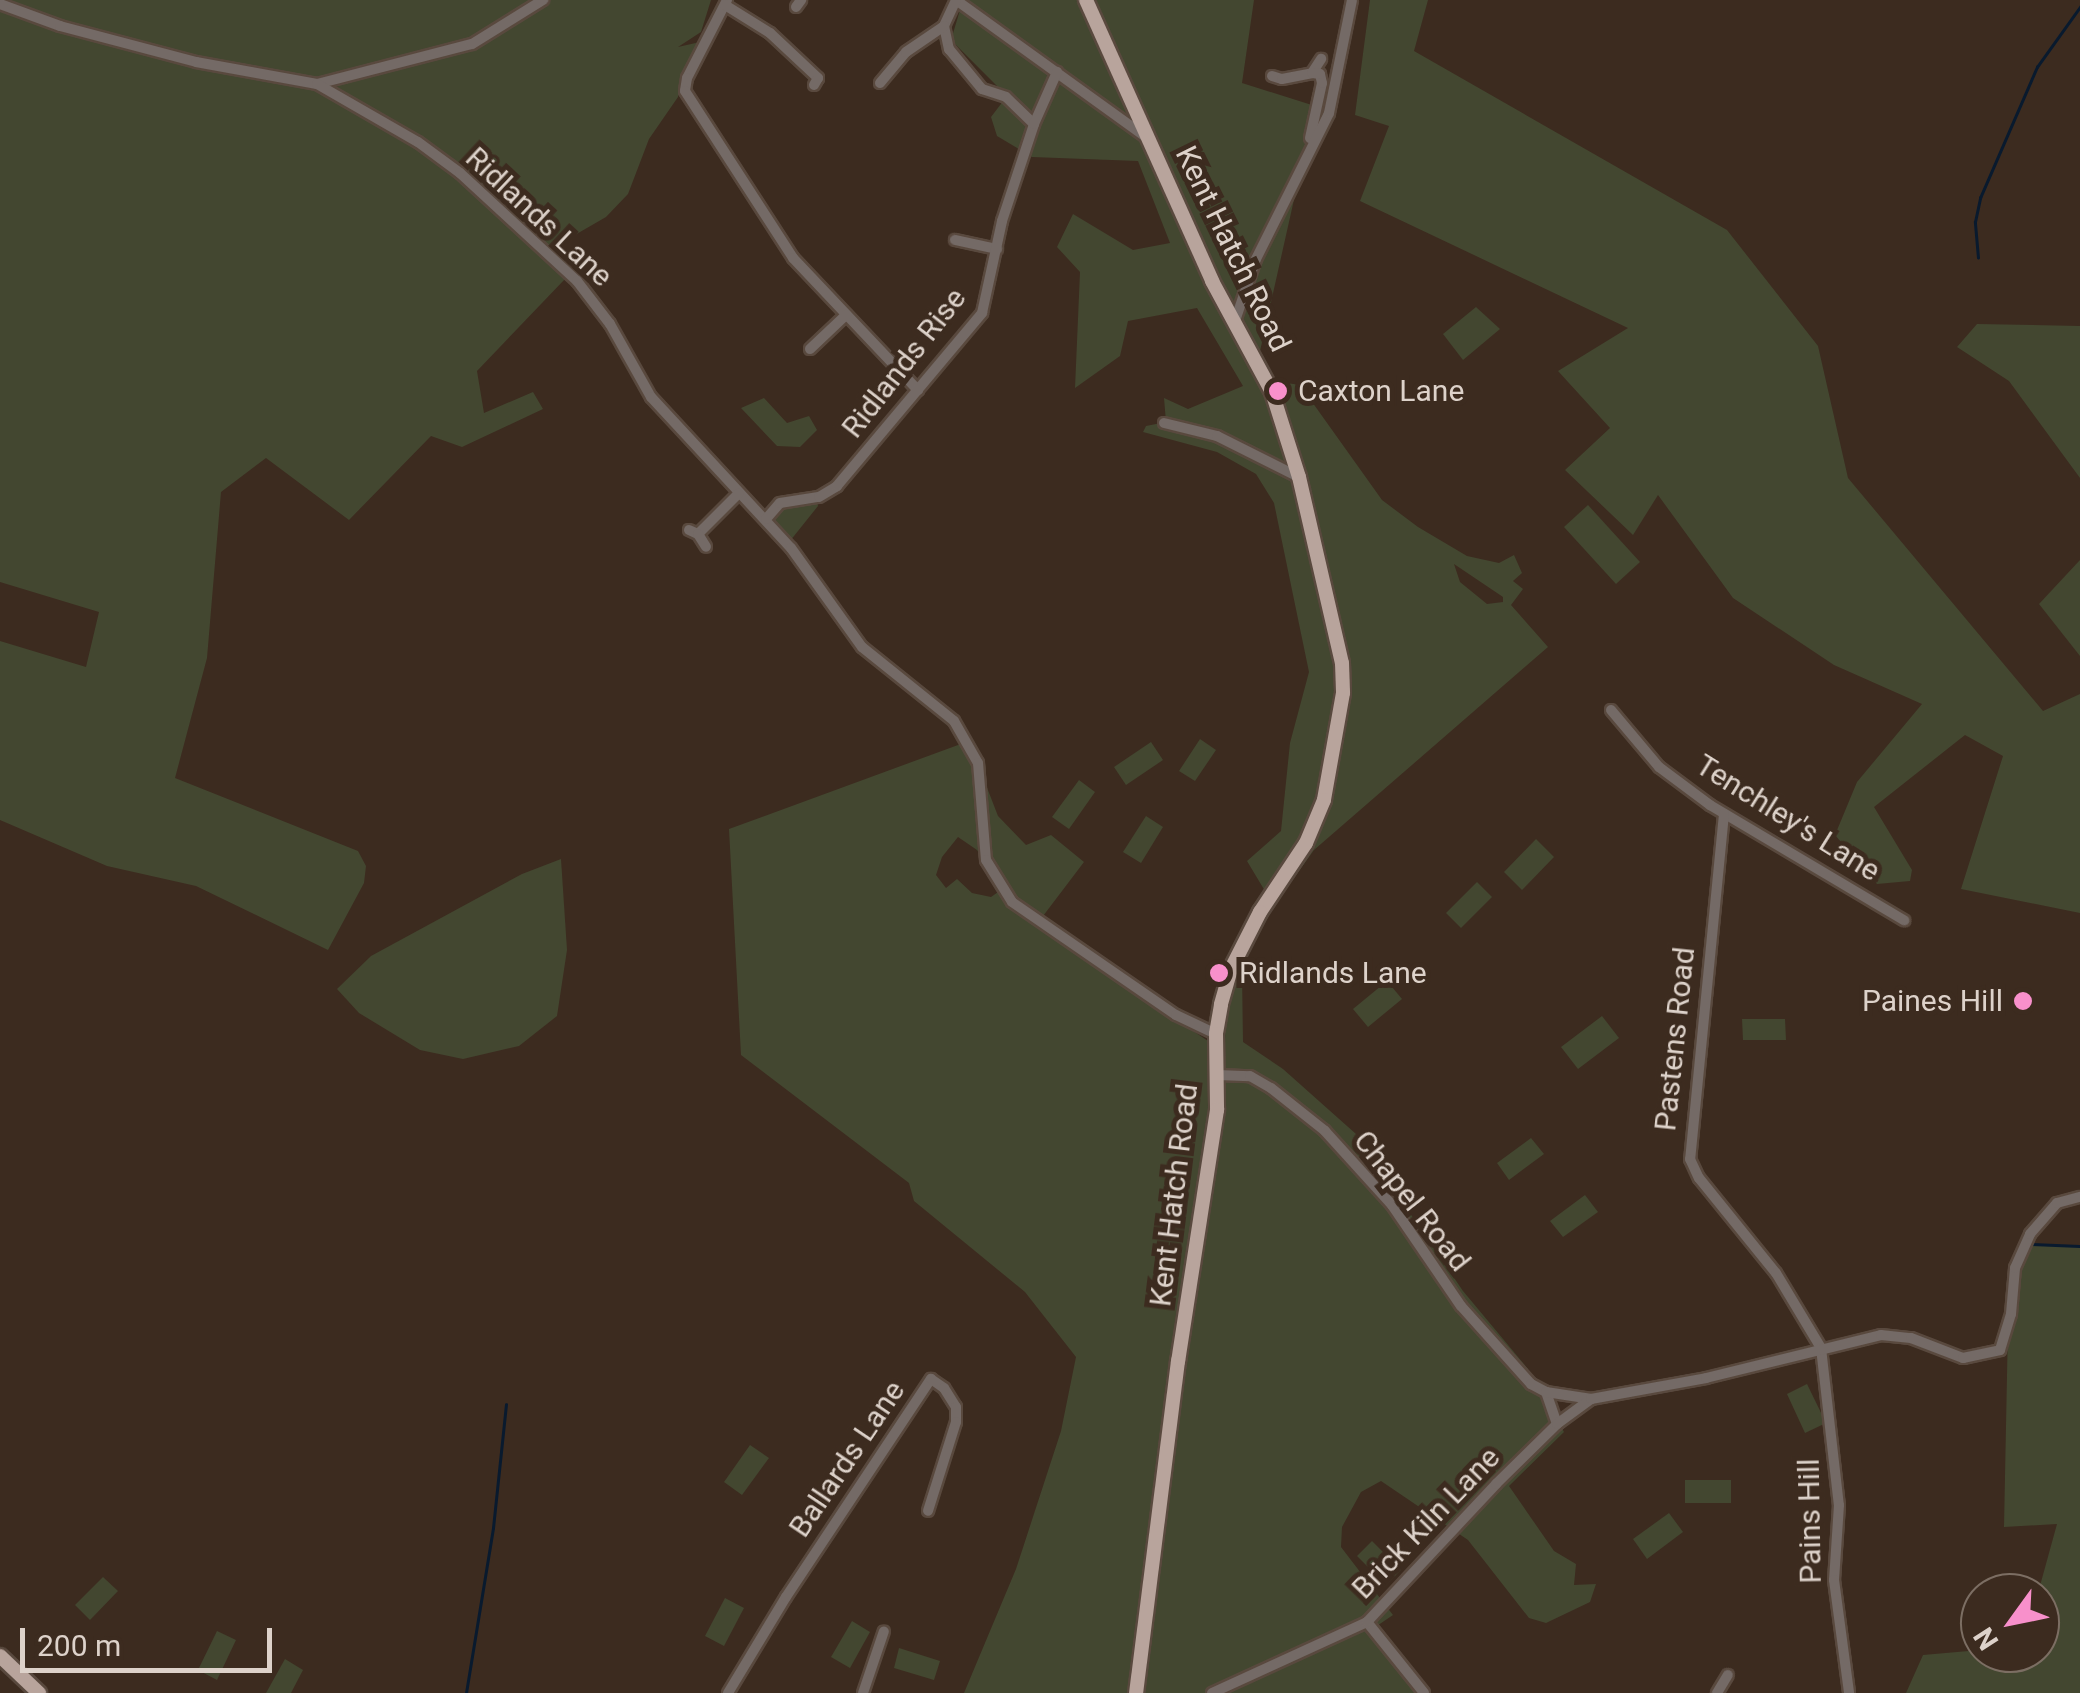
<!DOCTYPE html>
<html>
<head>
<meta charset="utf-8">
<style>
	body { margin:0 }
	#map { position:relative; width:2080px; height:1693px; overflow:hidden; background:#3c2b1f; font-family:Roboto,sans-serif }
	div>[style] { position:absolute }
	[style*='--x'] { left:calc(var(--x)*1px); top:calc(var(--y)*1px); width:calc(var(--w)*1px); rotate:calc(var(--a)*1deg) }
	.green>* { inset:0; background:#434730 }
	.stream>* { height:2.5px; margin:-1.25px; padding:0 1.25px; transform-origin:1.25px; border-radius:1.25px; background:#091a2e }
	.roads { filter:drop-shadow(2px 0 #59493e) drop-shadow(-2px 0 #59493e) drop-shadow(0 2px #59493e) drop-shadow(0 -2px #59493e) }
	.minor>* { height:10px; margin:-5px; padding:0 5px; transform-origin:5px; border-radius:5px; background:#746a66 }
	.major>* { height:14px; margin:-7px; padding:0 7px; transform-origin:7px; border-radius:7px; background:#b8a49c }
	.dots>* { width:28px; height:28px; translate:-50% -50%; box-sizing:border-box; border:5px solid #3c2b1f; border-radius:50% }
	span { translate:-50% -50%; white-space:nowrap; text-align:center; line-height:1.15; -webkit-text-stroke:10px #3c2b1f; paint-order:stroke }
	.street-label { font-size:30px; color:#ddd2ca }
	.poi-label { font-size:30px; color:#ddd2ca }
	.left { translate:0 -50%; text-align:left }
	.right { translate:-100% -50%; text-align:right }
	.north { position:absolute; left:1960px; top:1573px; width:100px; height:100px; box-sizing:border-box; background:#3c2b1f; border:2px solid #7c6e63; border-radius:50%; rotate:237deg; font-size:28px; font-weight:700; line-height:40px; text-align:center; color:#ddd2ca }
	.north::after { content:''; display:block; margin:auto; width:35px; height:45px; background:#f890cb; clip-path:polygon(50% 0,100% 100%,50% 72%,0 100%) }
	.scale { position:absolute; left:20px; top:1628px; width:252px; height:45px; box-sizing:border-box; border:5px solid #ddd2ca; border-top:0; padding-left:12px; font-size:30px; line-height:35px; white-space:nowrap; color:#ddd2ca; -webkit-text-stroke:8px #3c2b1f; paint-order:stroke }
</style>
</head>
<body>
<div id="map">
	<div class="green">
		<div style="clip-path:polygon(0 0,711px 0,701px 32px,678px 47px,700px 42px,682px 77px,678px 97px,649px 139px,628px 194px,606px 217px,542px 254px,565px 279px,477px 371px,484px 413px,533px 392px,543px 409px,462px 447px,431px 436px,349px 520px,266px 458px,221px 492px,207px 658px,175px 778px,358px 851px,366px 866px,364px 883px,328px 950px,196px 886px,107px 866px,0 820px,0 641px,86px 667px,99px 612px,0 582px)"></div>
		<div style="clip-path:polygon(evenodd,965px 0,1254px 0,1242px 83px,1315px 106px,1254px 378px,1300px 385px,1382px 500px,1418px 527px,1467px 556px,1499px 563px,1514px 555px,1522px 573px,1513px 581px,1523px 589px,1511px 605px,1548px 647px,1314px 850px,1274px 906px,1247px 861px,1281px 831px,1290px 743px,1309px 672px,1274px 503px,1256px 474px,1217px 452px,1143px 432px,1146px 426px,1166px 422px,1164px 398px,1188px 409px,1243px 386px,1197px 308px,1128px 321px,1120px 356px,1075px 388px,1080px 272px,1057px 247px,1073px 214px,1133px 250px,1170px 243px,1138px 161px,1032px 157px,997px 136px,991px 117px,1007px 96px,951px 40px,960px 10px,975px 16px,977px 12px,965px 0,1454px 564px,1503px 597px,1503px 602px,1487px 604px,1460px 582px,1454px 564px)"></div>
		<div style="clip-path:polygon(1370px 0,1428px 0,1414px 51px,1727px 230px,1818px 346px,1848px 478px,2043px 711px,2080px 694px,2080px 913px,1961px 889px,2003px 756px,1965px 735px,1874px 807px,1912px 870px,1910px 881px,1877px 884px,1835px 835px,1857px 782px,1922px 704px,1834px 665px,1733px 598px,1658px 495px,1633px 535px,1565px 470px,1610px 428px,1558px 371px,1628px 328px,1360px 201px,1389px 126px,1355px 115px)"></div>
		<div style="clip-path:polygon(1476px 307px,1500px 329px,1463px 360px,1443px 334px)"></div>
		<div style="clip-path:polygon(1977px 324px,2080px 326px,2080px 478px,2009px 381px,1957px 347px)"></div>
		<div style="clip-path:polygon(764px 398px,787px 423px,809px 416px,817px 430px,800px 447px,777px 446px,741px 408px)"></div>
		<div style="clip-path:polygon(817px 500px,818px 506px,790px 541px,772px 522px,782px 506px)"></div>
		<div style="clip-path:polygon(1588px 505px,1640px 562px,1616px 584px,1564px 527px)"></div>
		<div style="clip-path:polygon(2080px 560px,2080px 656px,2039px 604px)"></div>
		<div style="clip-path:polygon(1200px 739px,1216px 750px,1195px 781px,1179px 771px)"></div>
		<div style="clip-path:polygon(evenodd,969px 741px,998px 816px,1026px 845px,1051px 835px,1084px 862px,1037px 924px,1040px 928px,1208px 1041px,1225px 1032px,1236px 971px,1246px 945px,1250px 948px,1242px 972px,1243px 1042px,1283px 1069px,1356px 1134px,1463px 1291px,1528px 1369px,1524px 1384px,1545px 1397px,1564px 1432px,1509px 1486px,1554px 1551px,1576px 1564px,1574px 1585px,1596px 1584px,1590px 1602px,1546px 1623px,1529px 1618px,1468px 1540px,1381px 1481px,1361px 1492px,1342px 1527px,1341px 1547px,1393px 1615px,1368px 1632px,1420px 1693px,964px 1693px,1016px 1569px,1061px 1431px,1076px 1357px,1025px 1292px,914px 1201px,909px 1183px,741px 1055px,729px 829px,969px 741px,958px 837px,977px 850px,1001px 890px,991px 897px,972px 893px,957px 879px,946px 888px,936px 875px,942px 857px,958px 837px)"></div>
		<div style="clip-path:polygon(1151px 742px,1163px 760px,1126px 785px,1114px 767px)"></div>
		<div style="clip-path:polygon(1079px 780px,1095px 792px,1069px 829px,1052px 817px)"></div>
		<div style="clip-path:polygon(1146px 816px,1163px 827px,1141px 863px,1123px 852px)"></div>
		<div style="clip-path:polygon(1536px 839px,1554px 857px,1522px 890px,1504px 872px)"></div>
		<div style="clip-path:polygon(561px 859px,567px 950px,557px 1016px,519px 1046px,463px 1059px,420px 1050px,359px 1013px,337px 989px,371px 956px,522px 874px)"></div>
		<div style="clip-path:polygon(1477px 882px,1492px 897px,1461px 928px,1446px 913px)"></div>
		<div style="clip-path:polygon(1387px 981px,1402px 999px,1368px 1027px,1353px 1009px)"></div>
		<div style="clip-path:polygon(1602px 1016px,1619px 1038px,1578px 1069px,1561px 1047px)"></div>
		<div style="clip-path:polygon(1742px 1019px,1785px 1019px,1786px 1040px,1743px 1040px)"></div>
		<div style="clip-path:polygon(1531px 1138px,1544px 1154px,1509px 1180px,1497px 1163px)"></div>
		<div style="clip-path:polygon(1585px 1195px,1598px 1212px,1563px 1237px,1550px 1221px)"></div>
		<div style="clip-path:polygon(2080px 1245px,2080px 1693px,1906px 1693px,1923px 1655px,1980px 1650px,2040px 1653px,2038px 1593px,2057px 1524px,2004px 1527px,2008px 1325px,2025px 1246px)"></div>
		<div style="clip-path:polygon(1807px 1384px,1826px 1423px,1805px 1433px,1787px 1394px)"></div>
		<div style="clip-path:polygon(750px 1445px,769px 1458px,742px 1495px,724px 1482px)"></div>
		<div style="clip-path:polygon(1685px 1480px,1731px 1480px,1731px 1503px,1685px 1503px)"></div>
		<div style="clip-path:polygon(1669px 1513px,1683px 1532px,1647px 1559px,1633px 1539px)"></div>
		<div style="clip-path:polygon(1372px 1541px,1401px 1570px,1386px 1585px,1357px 1556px)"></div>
		<div style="clip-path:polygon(103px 1577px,118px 1591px,90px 1620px,75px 1605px)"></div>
		<div style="clip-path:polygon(725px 1598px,744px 1608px,724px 1646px,705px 1636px)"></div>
		<div style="clip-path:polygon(852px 1621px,870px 1632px,850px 1668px,831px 1657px)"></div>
		<div style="clip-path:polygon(217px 1631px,236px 1640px,217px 1680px,198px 1670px)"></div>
		<div style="clip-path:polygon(899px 1648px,940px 1661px,934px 1680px,894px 1668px)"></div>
		<div style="clip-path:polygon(285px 1659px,303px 1670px,291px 1693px,266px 1693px)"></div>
	</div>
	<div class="stream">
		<div style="--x:1978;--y:258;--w:36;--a:-95"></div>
		<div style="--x:1975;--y:222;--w:25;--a:-78"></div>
		<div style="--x:1980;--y:198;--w:143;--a:-66.5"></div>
		<div style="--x:2037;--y:67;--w:74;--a:-54.4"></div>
		<div style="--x:2030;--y:1244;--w:50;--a:2.3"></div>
		<div style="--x:466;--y:1693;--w:167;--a:-80.7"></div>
		<div style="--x:493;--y:1528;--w:124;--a:-84"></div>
	</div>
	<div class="roads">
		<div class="minor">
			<div style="--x:727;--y:0;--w:88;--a:117.1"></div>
			<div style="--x:687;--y:78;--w:13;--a:99"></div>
			<div style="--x:685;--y:91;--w:199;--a:57.1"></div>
			<div style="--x:793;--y:258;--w:182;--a:46.6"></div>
			<div style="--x:956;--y:0;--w:234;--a:35.8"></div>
			<div style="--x:956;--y:0;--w:29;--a:115"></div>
			<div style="--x:944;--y:26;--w:24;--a:78"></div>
			<div style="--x:949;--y:49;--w:52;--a:50.5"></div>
			<div style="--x:982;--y:89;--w:25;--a:18"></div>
			<div style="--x:1006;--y:97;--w:39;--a:44"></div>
			<div style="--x:0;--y:4;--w:64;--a:20.1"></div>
			<div style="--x:60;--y:26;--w:141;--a:14.8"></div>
			<div style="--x:196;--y:62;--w:123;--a:10.3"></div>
			<div style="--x:317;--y:84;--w:160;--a:-14.5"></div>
			<div style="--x:472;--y:44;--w:84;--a:-31.8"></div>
			<div style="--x:725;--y:5;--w:53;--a:31.9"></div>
			<div style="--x:770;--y:33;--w:66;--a:43.2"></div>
			<div style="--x:818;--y:78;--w:8;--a:120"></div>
			<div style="--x:796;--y:7;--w:9;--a:-54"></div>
			<div style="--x:1272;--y:76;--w:10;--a:17"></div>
			<div style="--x:1282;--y:79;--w:31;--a:-11"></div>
			<div style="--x:1312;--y:73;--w:17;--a:-57"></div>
			<div style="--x:880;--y:83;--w:40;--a:-50"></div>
			<div style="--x:906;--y:52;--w:46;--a:-34.4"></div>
			<div style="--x:317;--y:84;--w:116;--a:29.9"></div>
			<div style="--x:418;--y:142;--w:52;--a:36.4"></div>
			<div style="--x:460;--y:173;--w:159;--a:42.7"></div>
			<div style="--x:577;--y:281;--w:54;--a:52.5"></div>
			<div style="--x:610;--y:324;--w:84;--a:60.7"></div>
			<div style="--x:651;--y:397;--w:206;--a:47.2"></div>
			<div style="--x:791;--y:548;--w:122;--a:54.4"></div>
			<div style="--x:862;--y:647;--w:118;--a:38.8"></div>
			<div style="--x:954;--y:721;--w:48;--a:60.3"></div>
			<div style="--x:978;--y:763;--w:97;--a:85.3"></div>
			<div style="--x:986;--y:860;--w:49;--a:58.2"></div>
			<div style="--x:1012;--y:902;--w:199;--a:34.6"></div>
			<div style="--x:1176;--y:1015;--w:44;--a:25.4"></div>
			<div style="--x:1310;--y:138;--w:56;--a:-77.7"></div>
			<div style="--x:1322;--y:83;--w:9;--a:-103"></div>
			<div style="--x:1320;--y:74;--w:8;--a:-173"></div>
			<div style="--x:955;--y:240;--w:43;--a:12.1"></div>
			<div style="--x:1235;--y:321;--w:65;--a:-71.3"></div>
			<div style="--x:1256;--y:259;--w:163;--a:-63.4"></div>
			<div style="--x:1329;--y:113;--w:115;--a:-78.5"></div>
			<div style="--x:810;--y:349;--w:50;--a:-43.4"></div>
			<div style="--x:1164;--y:423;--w:55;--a:13.8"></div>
			<div style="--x:1217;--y:436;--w:92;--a:26.6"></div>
			<div style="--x:766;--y:519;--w:21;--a:-49"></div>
			<div style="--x:780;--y:503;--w:39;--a:-9"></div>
			<div style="--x:819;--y:497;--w:21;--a:-31"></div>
			<div style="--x:837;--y:486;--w:226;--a:-50"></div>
			<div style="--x:982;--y:313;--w:94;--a:-77.7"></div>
			<div style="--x:1002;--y:221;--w:102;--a:-71.7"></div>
			<div style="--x:1034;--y:124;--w:57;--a:-66.1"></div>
			<div style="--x:689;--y:530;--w:10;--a:24"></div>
			<div style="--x:698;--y:534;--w:57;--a:-45"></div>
			<div style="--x:698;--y:534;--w:15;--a:58"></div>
			<div style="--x:1611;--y:710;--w:75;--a:49.9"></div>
			<div style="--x:1659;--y:767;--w:64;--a:36.7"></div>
			<div style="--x:1710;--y:805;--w:226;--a:30.7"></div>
			<div style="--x:1724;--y:814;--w:347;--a:95.6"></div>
			<div style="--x:1690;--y:1159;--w:21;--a:65"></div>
			<div style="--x:1699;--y:1178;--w:122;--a:51"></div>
			<div style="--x:1776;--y:1273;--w:87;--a:59"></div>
			<div style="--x:1821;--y:1348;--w:158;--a:83.5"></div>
			<div style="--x:1839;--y:1505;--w:75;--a:93.8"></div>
			<div style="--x:1834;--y:1580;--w:114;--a:82.4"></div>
			<div style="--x:1217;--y:1075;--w:33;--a:2"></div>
			<div style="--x:1250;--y:1076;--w:24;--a:30"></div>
			<div style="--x:1271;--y:1088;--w:69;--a:38.5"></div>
			<div style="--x:1325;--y:1131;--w:100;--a:47.8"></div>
			<div style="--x:1392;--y:1205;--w:122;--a:55.7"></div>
			<div style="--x:1461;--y:1306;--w:105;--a:48.1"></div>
			<div style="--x:1531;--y:1384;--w:17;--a:28"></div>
			<div style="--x:1557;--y:1424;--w:34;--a:-109"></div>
			<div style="--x:1546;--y:1392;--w:46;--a:8.8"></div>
			<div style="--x:1367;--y:1622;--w:91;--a:51.2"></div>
			<div style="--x:728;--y:1693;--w:112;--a:-58.9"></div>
			<div style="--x:786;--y:1597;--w:262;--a:-56.4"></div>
			<div style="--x:931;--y:1379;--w:16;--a:35"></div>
			<div style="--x:944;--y:1388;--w:22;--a:58"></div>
			<div style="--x:956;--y:1407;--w:15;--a:90"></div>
			<div style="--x:956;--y:1422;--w:93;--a:107.5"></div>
			<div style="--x:863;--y:1693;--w:65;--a:-71.3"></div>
			<div style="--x:1212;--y:1693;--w:170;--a:-24.6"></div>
			<div style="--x:1367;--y:1622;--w:189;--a:-46.9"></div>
			<div style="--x:1496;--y:1484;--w:86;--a:-44.5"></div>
			<div style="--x:1557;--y:1424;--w:42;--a:-36.3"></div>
			<div style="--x:1591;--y:1399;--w:117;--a:-10.3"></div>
			<div style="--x:1706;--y:1378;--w:180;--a:-13.8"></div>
			<div style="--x:1881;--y:1335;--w:30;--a:6"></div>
			<div style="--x:1911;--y:1338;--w:56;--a:21"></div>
			<div style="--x:1963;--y:1358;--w:38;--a:-12"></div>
			<div style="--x:2000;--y:1350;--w:38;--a:-73"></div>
			<div style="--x:2011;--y:1314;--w:46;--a:-85"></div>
			<div style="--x:2015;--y:1268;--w:37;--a:-66"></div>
			<div style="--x:2030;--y:1234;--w:41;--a:-48.9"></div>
			<div style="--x:2057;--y:1203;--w:24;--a:-15"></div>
			<div style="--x:1717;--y:1693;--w:21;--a:-59"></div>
		</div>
		<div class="major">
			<div style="--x:1086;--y:0;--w:308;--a:65.8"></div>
			<div style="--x:1212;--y:281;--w:126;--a:61.6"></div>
			<div style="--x:1272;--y:392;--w:89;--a:72.4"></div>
			<div style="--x:1299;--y:477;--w:191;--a:77"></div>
			<div style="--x:1342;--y:663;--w:30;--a:88"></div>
			<div style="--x:1343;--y:693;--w:109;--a:100.1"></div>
			<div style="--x:1324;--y:800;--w:47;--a:112.7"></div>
			<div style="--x:1306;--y:843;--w:83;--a:123.7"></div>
			<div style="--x:1260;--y:912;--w:64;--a:117"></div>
			<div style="--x:1231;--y:969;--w:37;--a:106"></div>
			<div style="--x:1221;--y:1005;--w:29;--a:100"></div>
			<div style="--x:1216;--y:1034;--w:76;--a:89.2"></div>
			<div style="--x:1217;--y:1110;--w:254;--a:98.8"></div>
			<div style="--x:1178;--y:1361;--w:335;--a:97.2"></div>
			<div style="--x:0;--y:1656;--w:54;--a:43.5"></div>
		</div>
	</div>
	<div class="dots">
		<div style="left:1278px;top:391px;background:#f890cb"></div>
		<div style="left:1219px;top:973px;background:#f890cb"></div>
		<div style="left:2023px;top:1001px;background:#f890cb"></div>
	</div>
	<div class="street-label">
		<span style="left:539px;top:217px;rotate:43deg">Ridlands Lane</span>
		<span style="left:1233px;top:249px;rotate:64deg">Kent Hatch Road</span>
		<span style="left:904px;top:363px;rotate:-52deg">Ridlands Rise</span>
		<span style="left:1788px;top:818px;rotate:32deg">Tenchley's Lane</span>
		<span style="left:1675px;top:1039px;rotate:-84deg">Pastens Road</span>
		<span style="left:1174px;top:1195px;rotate:-83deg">Kent Hatch Road</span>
		<span style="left:1412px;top:1201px;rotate:52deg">Chapel Road</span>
		<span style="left:847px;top:1459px;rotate:-56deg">Ballards Lane</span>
		<span style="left:1810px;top:1521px;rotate:-91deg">Pains Hill</span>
		<span style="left:1426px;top:1523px;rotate:-46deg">Brick Kiln Lane</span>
	</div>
	<div class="poi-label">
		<span class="left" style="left:1298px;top:391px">Caxton Lane</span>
		<span class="left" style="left:1239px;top:973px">Ridlands Lane</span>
		<span class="right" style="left:2003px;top:1001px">Paines Hill</span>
	</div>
	<div class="north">N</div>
	<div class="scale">200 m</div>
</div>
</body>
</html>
